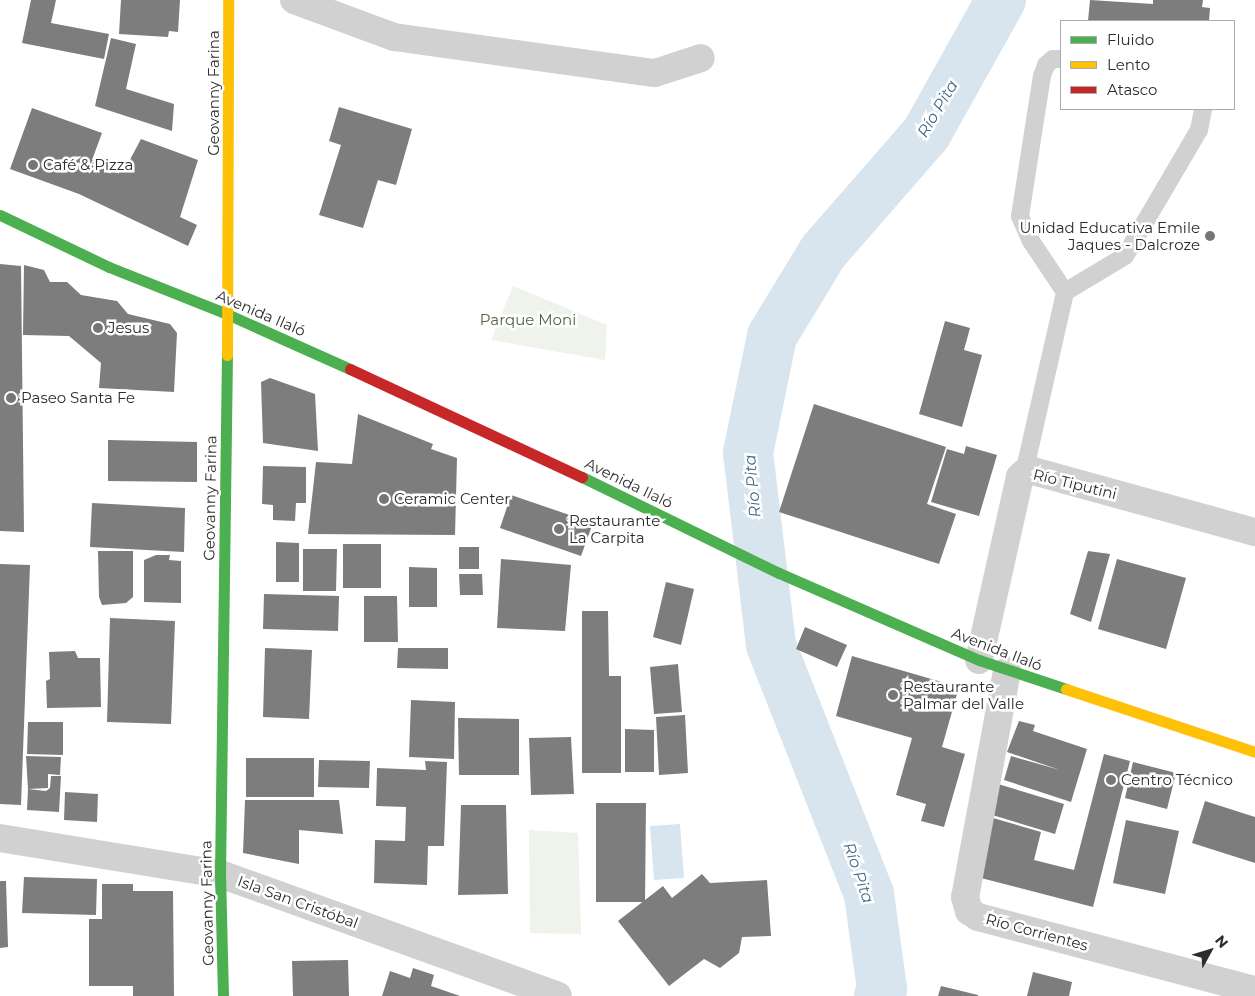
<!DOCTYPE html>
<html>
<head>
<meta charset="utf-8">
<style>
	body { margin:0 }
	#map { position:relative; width:1255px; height:996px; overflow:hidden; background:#fff; font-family:Montserrat,sans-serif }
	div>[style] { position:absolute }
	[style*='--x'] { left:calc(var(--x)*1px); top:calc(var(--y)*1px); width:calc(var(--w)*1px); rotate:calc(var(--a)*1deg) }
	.green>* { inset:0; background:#eff3eb }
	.water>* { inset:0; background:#d8e5ee }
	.river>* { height:50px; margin:-25px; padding:0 25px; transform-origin:25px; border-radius:25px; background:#d8e5ee }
	.building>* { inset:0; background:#7d7d7d }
	.lane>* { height:18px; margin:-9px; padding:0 9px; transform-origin:9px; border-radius:9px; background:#d1d1d1 }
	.street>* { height:28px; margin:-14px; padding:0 14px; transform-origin:14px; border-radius:14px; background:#d1d1d1 }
	.fast>* { height:11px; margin:-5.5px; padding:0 5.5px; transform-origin:5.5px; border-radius:5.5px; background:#4caf50 }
	.slow>* { height:11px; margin:-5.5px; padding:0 5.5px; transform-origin:5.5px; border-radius:5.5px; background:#ffc107 }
	.jam>* { height:11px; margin:-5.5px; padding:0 5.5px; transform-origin:5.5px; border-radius:5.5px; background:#c62828 }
	.dots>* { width:14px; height:14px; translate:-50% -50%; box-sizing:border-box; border:2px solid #fff; border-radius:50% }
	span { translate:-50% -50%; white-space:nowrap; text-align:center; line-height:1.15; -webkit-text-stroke:5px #fff; paint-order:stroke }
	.street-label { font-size:15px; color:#2c2c2c }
	.poi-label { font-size:15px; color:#2c2c2c }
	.left { translate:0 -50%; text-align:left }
	.right { translate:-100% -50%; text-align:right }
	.park-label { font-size:15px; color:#4e643e }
	.water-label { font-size:16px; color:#426987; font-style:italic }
	.legend { position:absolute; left:1060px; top:20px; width:175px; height:90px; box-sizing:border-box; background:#fff; border:1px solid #ababab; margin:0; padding:6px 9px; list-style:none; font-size:15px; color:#2c2c2c }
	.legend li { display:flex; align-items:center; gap:10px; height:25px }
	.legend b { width:25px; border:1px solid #ababab }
	.north { position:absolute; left:1185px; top:926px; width:50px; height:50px; -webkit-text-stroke:4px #fff; paint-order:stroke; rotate:51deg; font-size:14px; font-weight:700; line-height:20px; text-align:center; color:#2c2c2c }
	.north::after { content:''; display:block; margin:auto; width:18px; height:22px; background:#2c2c2c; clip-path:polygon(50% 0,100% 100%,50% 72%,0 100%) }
</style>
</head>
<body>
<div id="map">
	<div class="green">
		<div style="clip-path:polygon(513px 286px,607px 325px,605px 360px,491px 340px)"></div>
		<div style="clip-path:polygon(529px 830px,578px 833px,581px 934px,530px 933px)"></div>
	</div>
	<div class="water">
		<div style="clip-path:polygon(680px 824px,684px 878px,654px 880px,650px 826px)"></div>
	</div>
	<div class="river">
		<div style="--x:879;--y:996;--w:8;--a:-67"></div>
		<div style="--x:882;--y:989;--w:96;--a:-97.8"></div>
		<div style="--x:869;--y:894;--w:268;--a:-111.5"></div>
		<div style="--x:771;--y:645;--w:193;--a:-96.8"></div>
		<div style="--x:748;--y:453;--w:119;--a:-78.4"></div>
		<div style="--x:772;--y:336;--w:98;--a:-58.7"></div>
		<div style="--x:823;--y:252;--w:157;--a:-48.9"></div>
		<div style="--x:926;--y:134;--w:154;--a:-60.8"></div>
	</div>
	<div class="building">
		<div style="clip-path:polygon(31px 0,56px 0,51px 23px,109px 34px,104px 59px,22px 43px)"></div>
		<div style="clip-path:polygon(121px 0,180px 0,178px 32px,169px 31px,168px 37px,119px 34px)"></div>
		<div style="clip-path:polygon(1090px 0,1153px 4px,1153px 0,1203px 0,1202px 7px,1210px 8px,1209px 21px,1088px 21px)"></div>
		<div style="clip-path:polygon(111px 38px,136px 44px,126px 89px,174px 104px,172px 131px,95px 106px)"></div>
		<div style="clip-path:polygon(339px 107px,412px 129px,396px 185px,378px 180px,363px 228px,319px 215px,341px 145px,329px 141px)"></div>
		<div style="clip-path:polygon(32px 108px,102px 133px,92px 160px,114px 168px,125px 169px,141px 139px,198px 160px,180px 217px,197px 225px,188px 246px,79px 194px,10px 169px)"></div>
		<div style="clip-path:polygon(0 264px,21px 266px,24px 532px,0 531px)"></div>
		<div style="clip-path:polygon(24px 265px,44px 270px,50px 282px,67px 282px,81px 295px,117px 301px,128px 314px,170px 324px,177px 333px,174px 392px,99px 388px,101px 363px,69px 336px,23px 335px)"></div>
		<div style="clip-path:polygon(945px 321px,970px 328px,964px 350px,982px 355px,962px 427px,919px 414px)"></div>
		<div style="clip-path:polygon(270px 378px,315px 394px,318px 451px,263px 443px,261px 382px)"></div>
		<div style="clip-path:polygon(814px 404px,946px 447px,927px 504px,956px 514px,939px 564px,779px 512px)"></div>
		<div style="clip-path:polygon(358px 414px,433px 444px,431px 449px,457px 458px,455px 535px,308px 534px,316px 462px,352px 464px)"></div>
		<div style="clip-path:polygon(108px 440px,197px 442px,197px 482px,108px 481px)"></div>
		<div style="clip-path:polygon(966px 446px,997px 455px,979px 516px,931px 502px,947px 449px,964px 454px)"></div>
		<div style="clip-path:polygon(263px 466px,306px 467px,306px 503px,296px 503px,295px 521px,273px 520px,273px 505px,262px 504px)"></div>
		<div style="clip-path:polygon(511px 495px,593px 523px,581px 556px,500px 528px)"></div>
		<div style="clip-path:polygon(92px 503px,185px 508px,184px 552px,90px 547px)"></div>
		<div style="clip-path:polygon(276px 542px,299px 543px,299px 582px,276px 582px)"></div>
		<div style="clip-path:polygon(343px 544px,381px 544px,381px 588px,343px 588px)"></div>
		<div style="clip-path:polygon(459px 547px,479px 547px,479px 569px,459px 569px)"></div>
		<div style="clip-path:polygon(303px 549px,337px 549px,336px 591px,303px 591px)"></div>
		<div style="clip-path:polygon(98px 551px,133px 551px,133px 597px,126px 603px,102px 605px,99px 597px)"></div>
		<div style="clip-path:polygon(1088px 551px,1110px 554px,1091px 622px,1070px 614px)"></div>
		<div style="clip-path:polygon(156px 555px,170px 555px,169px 560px,181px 561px,181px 603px,144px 602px,144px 560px)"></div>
		<div style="clip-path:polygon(501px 559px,571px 565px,565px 631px,497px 628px)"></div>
		<div style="clip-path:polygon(1117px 559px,1186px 578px,1166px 649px,1098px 629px)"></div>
		<div style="clip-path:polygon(0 564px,30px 565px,21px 805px,0 804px)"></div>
		<div style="clip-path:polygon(409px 567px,437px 568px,437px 607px,409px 607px)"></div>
		<div style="clip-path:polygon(459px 574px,482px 574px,483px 595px,460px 595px)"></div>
		<div style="clip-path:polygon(666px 582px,694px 589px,681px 645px,653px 637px)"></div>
		<div style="clip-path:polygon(264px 594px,339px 596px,338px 631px,263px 629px)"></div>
		<div style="clip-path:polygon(364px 596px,397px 596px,398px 642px,364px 642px)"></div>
		<div style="clip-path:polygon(582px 611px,608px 611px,609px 676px,621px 676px,621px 773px,582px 773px)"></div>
		<div style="clip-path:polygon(110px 618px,175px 621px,171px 724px,107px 722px)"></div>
		<div style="clip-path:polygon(805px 627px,847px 645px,837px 667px,796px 649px)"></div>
		<div style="clip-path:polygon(265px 648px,312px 650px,309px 719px,263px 717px)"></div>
		<div style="clip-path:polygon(398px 648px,448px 648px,448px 669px,397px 668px)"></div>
		<div style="clip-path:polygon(75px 651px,78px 658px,100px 658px,101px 707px,47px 708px,46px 681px,50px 679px,49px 652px)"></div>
		<div style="clip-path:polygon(852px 656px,959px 687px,942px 747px,965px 754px,944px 827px,921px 821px,926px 804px,896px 795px,912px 738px,836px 716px)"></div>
		<div style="clip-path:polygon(678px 664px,682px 712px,654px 714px,650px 667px)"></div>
		<div style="clip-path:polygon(411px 700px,455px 702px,454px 759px,409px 757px)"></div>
		<div style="clip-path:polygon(685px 715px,688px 773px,659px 775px,656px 717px)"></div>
		<div style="clip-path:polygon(458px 718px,519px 719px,519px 775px,459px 775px)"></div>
		<div style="clip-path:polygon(1019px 721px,1035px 725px,1033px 731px,1087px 749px,1071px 802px,1004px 780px,1011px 756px,1060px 770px,1007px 752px)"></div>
		<div style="clip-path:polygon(28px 722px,63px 722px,63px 755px,27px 754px)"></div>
		<div style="clip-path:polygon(625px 729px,654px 730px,654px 772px,625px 772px)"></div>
		<div style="clip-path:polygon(571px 737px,574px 794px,531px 795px,529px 738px)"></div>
		<div style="clip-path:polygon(1104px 754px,1130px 761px,1093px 907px,977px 877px,993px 818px,1041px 832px,1034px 860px,1074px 870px)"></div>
		<div style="clip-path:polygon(26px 756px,61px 757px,60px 775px,48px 774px,48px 788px,28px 789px)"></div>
		<div style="clip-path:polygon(246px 758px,314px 758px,314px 797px,246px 797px)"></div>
		<div style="clip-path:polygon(319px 760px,370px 761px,369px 788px,318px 787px)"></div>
		<div style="clip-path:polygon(425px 761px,447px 762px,444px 846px,428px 846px,427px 885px,374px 883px,375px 840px,405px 841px,406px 807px,376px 806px,377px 768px,426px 770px)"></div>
		<div style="clip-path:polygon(1133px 762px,1176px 773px,1167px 809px,1125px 798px)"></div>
		<div style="clip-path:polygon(51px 776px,61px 776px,59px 812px,27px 810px,28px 789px,46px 791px,50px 788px)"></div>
		<div style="clip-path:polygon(998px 784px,1064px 804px,1055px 834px,989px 814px)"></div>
		<div style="clip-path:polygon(65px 792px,98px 794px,97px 822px,64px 820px)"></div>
		<div style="clip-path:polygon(245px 800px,339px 800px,343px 834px,299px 830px,299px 864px,243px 853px)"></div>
		<div style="clip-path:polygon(1205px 801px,1255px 817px,1255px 863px,1192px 843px)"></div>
		<div style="clip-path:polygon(596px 803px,646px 803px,645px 902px,596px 902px)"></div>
		<div style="clip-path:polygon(461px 805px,506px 805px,508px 894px,458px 895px)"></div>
		<div style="clip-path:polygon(1126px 820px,1179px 831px,1165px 894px,1113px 883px)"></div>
		<div style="clip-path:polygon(702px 874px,710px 883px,767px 880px,771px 936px,742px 937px,739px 953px,720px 968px,704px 959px,669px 986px,618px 921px,663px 886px,672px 898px)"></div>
		<div style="clip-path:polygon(24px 877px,97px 879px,96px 915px,22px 913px)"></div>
		<div style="clip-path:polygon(0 881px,6px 881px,8px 947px,0 948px)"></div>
		<div style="clip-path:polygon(102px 884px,133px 884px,133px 891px,173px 891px,174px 996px,133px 996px,133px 986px,89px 986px,89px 919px,102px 919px)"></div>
		<div style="clip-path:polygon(348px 960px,349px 996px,293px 996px,292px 961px)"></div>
		<div style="clip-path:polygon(413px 968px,434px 975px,431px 986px,460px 996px,382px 996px,390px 971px,410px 978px)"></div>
		<div style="clip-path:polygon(1033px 972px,1072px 982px,1069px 996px,1027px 996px)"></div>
		<div style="clip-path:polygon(941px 986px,978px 995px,978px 996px,938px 996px)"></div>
	</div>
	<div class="lane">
		<div style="--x:1065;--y:292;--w:70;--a:-31"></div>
		<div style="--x:1125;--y:256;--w:146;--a:-59.6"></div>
		<div style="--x:1199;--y:130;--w:21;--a:-79"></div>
		<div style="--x:1024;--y:473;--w:186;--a:-77.2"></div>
		<div style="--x:1065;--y:292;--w:61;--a:-123.7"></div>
		<div style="--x:1031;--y:241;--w:27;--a:-114"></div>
		<div style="--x:1020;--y:216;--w:142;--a:-81.1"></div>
		<div style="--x:1042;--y:76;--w:12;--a:-70"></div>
		<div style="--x:1046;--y:65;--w:9;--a:-41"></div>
		<div style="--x:1053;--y:59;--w:8;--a:0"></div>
	</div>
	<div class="street">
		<div style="--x:294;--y:0;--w:107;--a:20.3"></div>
		<div style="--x:394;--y:37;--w:263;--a:7.9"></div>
		<div style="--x:655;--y:73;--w:48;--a:-18.1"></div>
		<div style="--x:979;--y:660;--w:188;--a:-77.4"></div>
		<div style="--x:1020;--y:477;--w:6;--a:-45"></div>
		<div style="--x:1024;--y:473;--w:9;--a:-13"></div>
		<div style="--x:1033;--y:471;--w:230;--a:15.4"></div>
		<div style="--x:1007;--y:671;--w:230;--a:100.5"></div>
		<div style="--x:965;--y:897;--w:15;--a:74"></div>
		<div style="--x:969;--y:911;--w:11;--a:34"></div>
		<div style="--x:978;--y:917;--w:286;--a:14.8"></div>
		<div style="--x:0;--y:838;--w:223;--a:9.3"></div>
		<div style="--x:220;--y:874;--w:359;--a:19.8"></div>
	</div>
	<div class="fast">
		<div style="--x:0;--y:215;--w:121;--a:25.5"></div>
		<div style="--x:109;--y:267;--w:127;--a:21.7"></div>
		<div style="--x:227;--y:314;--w:135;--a:24.1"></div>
		<div style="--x:582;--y:477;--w:219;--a:26"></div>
		<div style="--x:779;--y:573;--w:218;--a:23.5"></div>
		<div style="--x:979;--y:660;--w:92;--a:18.4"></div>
		<div style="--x:223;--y:996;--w:122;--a:-91.4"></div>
		<div style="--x:220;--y:874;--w:519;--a:-89.23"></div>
	</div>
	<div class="slow">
		<div style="--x:227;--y:355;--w:355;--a:-89.8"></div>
		<div style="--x:1066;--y:689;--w:199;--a:18.4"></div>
	</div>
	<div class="jam">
		<div style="--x:350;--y:369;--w:256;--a:25"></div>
	</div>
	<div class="dots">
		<div style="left:33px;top:165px;background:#767676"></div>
		<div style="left:1210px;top:236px;background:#767676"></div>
		<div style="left:98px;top:328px;background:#767676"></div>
		<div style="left:11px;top:398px;background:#767676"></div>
		<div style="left:384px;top:499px;background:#767676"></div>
		<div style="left:559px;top:529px;background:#767676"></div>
		<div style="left:893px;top:695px;background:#767676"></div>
		<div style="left:1111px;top:780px;background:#767676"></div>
	</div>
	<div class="street-label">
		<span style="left:214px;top:93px;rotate:-90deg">Geovanny Farina</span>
		<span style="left:261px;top:313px;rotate:23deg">Avenida Ilaló</span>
		<span style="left:629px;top:483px;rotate:26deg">Avenida Ilaló</span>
		<span style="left:1075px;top:484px;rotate:14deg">Río Tiputini</span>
		<span style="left:210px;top:498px;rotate:-89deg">Geovanny Farina</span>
		<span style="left:997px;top:649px;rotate:21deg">Avenida Ilaló</span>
		<span style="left:298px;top:902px;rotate:20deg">Isla San Cristóbal</span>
		<span style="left:207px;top:903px;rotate:-91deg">Geovanny Farina</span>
		<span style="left:1037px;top:932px;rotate:15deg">Río Corrientes</span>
	</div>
	<div class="poi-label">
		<span class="left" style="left:43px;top:165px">Café &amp; Pizza</span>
		<span class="right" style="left:1200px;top:236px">Unidad Educativa Emile<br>Jaques - Dalcroze</span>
		<span class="left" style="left:108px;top:328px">Jesus</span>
		<span class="left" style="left:21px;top:398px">Paseo Santa Fe</span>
		<span class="left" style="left:394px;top:499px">Ceramic Center</span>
		<span class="left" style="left:569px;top:529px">Restaurante<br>La Carpita</span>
		<span class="left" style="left:903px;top:695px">Restaurante<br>Palmar del Valle</span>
		<span class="left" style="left:1121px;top:780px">Centro Técnico</span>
	</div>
	<div class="park-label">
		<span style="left:528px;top:320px">Parque Moni</span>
	</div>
	<div class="water-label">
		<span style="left:938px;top:109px;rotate:-59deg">Río Pita</span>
		<span style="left:753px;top:486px;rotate:-95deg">Río Pita</span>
		<span style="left:858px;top:873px;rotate:71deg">Río Pita</span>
	</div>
	<ul class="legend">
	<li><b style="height:6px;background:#4caf50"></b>Fluido</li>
	<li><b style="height:6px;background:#ffc107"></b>Lento</li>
	<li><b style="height:6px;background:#c62828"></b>Atasco</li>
	</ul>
	<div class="north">N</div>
</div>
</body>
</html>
